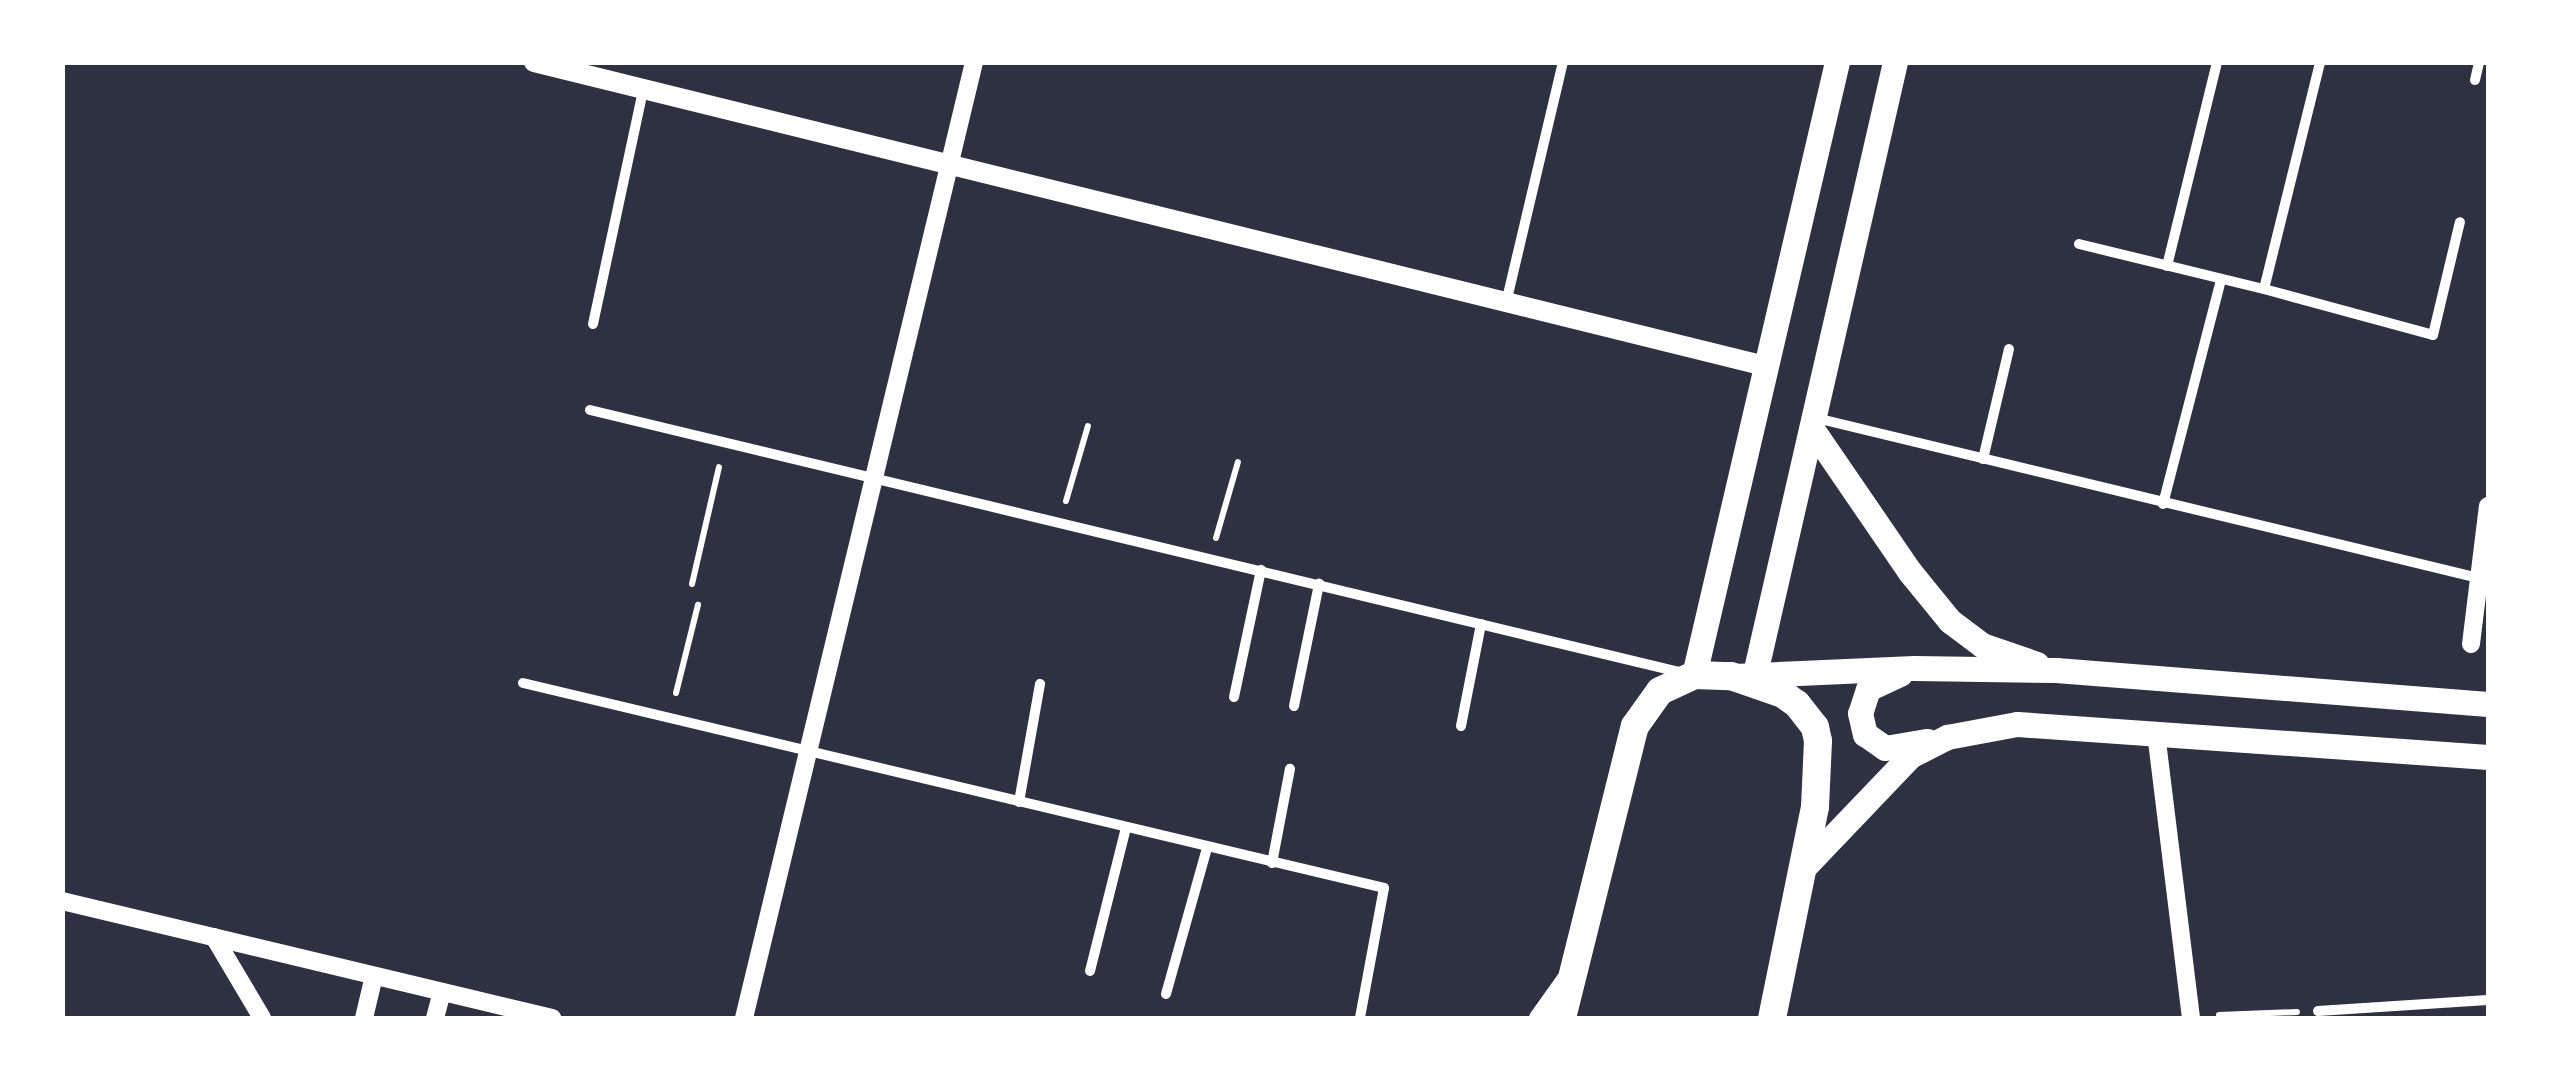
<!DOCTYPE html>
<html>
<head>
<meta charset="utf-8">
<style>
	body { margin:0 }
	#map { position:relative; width:2551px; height:1081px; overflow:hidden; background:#2d3142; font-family:Cabin,sans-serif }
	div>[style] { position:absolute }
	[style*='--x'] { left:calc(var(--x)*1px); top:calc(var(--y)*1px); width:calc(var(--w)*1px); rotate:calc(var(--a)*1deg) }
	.path>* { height:6px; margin:-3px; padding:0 3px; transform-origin:3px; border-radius:3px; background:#fff }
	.minor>* { height:10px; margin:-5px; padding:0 5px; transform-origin:5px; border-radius:5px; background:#fff }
	.tertiary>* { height:18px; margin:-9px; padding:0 9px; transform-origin:9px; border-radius:9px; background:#fff }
	.secondary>* { height:20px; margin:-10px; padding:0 10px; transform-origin:10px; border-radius:10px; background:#fff }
	.primary>* { height:25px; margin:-12.5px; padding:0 12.5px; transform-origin:12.5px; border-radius:12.5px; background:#fff }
	.trunk>* { height:28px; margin:-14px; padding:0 14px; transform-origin:14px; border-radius:14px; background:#fff }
	span { translate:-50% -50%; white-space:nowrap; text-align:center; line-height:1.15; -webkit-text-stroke:10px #fff; paint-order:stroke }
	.frame { position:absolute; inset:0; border:65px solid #fff; pointer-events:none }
</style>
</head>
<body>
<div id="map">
	<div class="path">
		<div style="--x:1066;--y:501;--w:78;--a:-73.7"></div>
		<div style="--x:1216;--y:538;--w:79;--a:-73.9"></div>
		<div style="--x:692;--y:584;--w:120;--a:-77"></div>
		<div style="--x:676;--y:693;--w:91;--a:-76"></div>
		<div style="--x:2219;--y:1015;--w:78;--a:-2.2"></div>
	</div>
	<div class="minor">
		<div style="--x:2475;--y:80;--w:18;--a:-77"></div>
		<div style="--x:2079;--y:244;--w:190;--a:13.7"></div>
		<div style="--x:2264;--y:289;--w:234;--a:-76.1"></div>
		<div style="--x:2167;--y:266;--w:210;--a:-76.2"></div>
		<div style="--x:2264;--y:289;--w:175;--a:15.2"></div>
		<div style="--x:2433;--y:335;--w:116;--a:-76.6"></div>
		<div style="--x:1506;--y:303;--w:248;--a:-76.7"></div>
		<div style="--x:593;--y:324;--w:239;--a:-77.9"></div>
		<div style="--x:590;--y:410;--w:1124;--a:13.53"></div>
		<div style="--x:1816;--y:418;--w:682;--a:13.57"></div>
		<div style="--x:1983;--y:459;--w:113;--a:-76.7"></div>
		<div style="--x:2163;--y:504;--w:232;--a:-75.5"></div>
		<div style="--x:523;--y:683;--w:885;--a:13.39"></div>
		<div style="--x:1384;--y:888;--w:132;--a:100.5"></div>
		<div style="--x:1234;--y:697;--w:130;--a:-78"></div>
		<div style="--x:1294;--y:706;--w:125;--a:-78.4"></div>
		<div style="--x:1461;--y:726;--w:104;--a:-78.9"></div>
		<div style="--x:1019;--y:802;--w:120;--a:-79.9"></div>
		<div style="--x:1272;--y:863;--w:96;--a:-79.2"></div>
		<div style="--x:1090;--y:971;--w:147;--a:-75.9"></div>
		<div style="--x:1166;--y:994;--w:152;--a:-74.3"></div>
		<div style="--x:2318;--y:1011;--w:170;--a:-3.7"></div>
	</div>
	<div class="tertiary">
		<div style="--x:2471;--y:644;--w:139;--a:-83"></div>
		<div style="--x:2156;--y:733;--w:287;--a:83"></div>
		<div style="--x:62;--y:901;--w:504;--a:13.43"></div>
		<div style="--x:214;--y:937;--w:94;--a:59.3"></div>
		<div style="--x:364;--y:1018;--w:43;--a:-76.6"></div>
		<div style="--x:435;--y:1018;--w:27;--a:-75"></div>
		<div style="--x:744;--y:1018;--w:983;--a:-76.47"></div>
		<div style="--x:1538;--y:1018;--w:47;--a:-54.6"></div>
	</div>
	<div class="secondary">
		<div style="--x:534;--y:62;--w:1268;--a:13.87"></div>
	</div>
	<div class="primary">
		<div style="--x:1812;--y:429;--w:173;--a:55.6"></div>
		<div style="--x:1910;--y:572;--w:63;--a:50.8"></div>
		<div style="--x:1950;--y:621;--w:40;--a:37"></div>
		<div style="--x:1982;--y:645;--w:58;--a:19.1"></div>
		<div style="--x:1900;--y:674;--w:35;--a:155"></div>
		<div style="--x:1868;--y:689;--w:25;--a:108"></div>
		<div style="--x:1860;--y:713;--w:22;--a:77"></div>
		<div style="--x:1865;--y:734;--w:24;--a:35"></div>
		<div style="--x:1885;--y:748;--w:43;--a:-9.5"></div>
		<div style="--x:1694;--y:675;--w:629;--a:-76.87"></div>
		<div style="--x:1735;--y:676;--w:179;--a:-2.6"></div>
		<div style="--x:1914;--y:668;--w:142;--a:0.8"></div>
		<div style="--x:2056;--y:670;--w:433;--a:4.5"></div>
		<div style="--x:1753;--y:682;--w:636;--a:-77.1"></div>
		<div style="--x:1805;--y:866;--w:152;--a:-46.3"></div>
		<div style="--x:1910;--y:756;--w:42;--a:-27.2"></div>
		<div style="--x:1947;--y:737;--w:71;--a:-10.5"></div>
		<div style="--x:2017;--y:724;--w:472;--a:4"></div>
	</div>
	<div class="trunk">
		<div style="--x:1562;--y:1018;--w:301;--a:-76"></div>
		<div style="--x:1635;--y:726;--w:43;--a:-54.5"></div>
		<div style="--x:1660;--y:691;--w:38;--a:-25"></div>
		<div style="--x:1694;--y:675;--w:37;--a:2"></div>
		<div style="--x:1731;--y:676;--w:55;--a:19.1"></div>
		<div style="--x:1783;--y:694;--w:17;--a:36"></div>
		<div style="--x:1797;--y:704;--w:29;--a:52"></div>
		<div style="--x:1815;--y:727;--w:14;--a:78"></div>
		<div style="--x:1818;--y:741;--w:66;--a:92.6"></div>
		<div style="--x:1815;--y:807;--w:215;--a:101.5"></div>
	</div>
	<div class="frame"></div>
</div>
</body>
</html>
